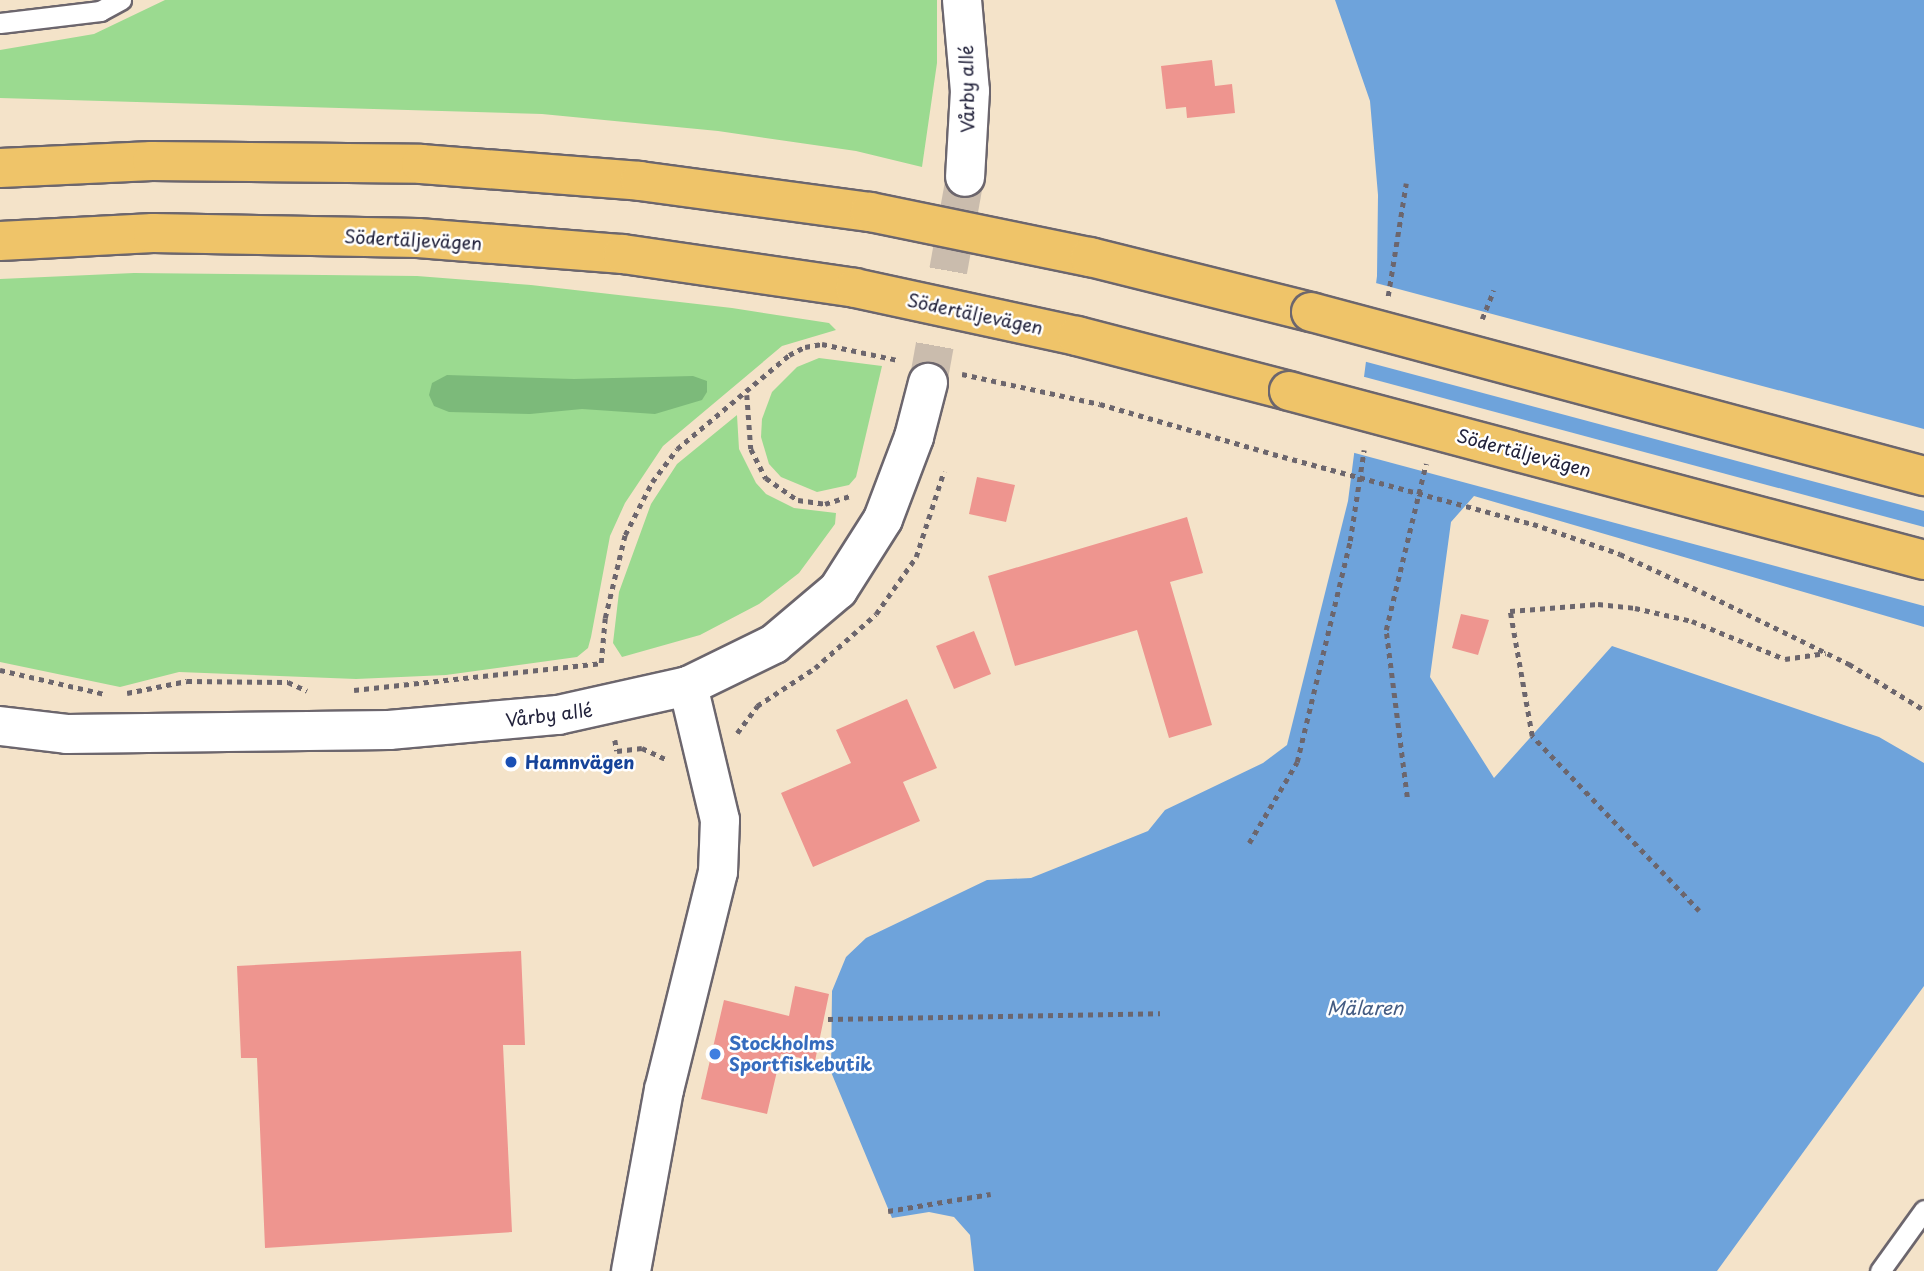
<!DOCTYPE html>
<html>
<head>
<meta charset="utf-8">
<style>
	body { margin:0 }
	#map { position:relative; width:1924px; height:1271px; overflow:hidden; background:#f4e3c9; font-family:"Playpen Sans",sans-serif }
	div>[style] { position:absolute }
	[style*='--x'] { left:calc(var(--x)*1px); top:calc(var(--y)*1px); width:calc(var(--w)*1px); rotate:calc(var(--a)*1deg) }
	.green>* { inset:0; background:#9bda90 }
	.forest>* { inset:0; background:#7cba7a }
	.water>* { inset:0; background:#6ea3db }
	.pier>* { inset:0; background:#f4e3c9 }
	.building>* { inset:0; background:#ee958f }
	.tertiary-tunnel>* { height:38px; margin-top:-19px; transform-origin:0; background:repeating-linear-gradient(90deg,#cabcad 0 38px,transparent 0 57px) }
	.path>* { height:4.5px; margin-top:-2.25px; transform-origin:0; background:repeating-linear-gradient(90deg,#6c666d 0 5px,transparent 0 10px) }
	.roads { filter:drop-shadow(2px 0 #6c666d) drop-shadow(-2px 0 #6c666d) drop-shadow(0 2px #6c666d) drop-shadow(0 -2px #6c666d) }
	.service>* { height:19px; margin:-9.5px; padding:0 9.5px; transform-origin:9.5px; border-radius:9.5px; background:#fff }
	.minor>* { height:38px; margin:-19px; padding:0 19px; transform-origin:19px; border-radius:19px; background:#fff }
	.tertiary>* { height:38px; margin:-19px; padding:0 19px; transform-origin:19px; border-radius:19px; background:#fff }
	.motorway>* { height:38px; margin:-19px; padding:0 19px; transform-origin:19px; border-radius:19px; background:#efc469 }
	.path-bridge>* { height:4.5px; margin-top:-2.25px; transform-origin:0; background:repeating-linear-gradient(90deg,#6c666d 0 5px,transparent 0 10px) }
	.bridges { filter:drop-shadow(2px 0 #6c666d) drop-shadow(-2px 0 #6c666d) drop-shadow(0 2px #6c666d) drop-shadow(0 -2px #6c666d) }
	.motorway-bridge>* { height:38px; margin:-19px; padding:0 19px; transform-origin:19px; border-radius:19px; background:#efc469 }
	.dots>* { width:19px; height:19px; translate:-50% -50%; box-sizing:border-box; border:4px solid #fff; border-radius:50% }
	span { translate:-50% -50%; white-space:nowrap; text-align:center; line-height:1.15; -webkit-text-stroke:5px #fff; paint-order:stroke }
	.street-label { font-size:18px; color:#22223b }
	.transit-label { font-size:18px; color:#164399; font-weight:700 }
	.left { translate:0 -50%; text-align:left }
	.shop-label { font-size:18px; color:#366cbe; font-weight:700 }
	.water-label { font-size:19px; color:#445c83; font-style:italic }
</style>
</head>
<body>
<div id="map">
	<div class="green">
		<div style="clip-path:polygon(165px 0,937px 0,937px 63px,922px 167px,856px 151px,718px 131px,542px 114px,0 98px,0 50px,94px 34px)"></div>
		<div style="clip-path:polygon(134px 273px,417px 276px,531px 285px,732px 308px,829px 323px,836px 330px,782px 346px,663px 446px,625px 503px,610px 536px,591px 637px,588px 648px,577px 657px,446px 675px,356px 679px,179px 672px,120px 687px,0 662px,0 279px)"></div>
		<div style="clip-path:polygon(819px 358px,882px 366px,856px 477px,849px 485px,817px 492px,781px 477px,769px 464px,761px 437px,762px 419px,772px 392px,797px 367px)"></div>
		<div style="clip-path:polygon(737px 415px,739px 449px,756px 483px,766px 494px,794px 508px,836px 513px,835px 524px,799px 573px,759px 604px,700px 635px,622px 657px,613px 643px,619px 592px,651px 504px,677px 464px)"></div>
	</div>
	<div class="forest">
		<div style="clip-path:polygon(447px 375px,574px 379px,693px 376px,707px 381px,707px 392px,702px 400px,655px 414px,582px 409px,530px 414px,449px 412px,434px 406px,429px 395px,432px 383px)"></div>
	</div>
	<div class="water">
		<div style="clip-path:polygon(1335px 0,1924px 0,1924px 627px,1474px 496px,1451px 522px,1430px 677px,1494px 778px,1612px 646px,1879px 737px,1924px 763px,1924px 986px,1717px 1271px,974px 1271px,970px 1235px,954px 1217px,929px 1212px,892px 1218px,831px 1072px,832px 991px,846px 957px,866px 938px,987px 880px,1031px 878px,1148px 831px,1165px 810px,1263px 763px,1287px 745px,1348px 501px,1377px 276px,1378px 195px,1370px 101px)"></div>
	</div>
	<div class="pier">
		<div style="clip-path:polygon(1372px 282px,1924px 429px,1924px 511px,1363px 361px)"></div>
		<div style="clip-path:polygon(1361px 376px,1924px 527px,1924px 606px,1351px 452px)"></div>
	</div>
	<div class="building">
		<div style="clip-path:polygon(1212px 60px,1215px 86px,1232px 84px,1235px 113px,1187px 118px,1186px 107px,1166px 109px,1161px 66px)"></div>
		<div style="clip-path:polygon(977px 477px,1015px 485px,1006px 522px,969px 514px)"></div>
		<div style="clip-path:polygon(1187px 517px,1203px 573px,1170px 582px,1212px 725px,1169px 738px,1137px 630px,1015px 666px,988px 576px)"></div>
		<div style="clip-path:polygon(1461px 614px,1489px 620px,1478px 655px,1452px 648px)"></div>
		<div style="clip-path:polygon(974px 631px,991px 674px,954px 689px,936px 646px)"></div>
		<div style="clip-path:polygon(907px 699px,937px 768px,903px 782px,920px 821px,813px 867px,781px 793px,851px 763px,836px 730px)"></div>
		<div style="clip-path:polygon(521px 951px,525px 1045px,503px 1045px,512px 1232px,265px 1248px,257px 1058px,241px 1058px,237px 966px)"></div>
		<div style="clip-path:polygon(795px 986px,829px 994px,815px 1061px,781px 1054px,767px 1114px,701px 1099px,724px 1000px,789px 1016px)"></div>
	</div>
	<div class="tertiary-tunnel">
		<div style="--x:928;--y:383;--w:209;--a:-79.8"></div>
	</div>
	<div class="path">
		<div style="--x:1388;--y:296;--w:114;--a:-80.9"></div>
		<div style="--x:1482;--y:319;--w:31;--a:-68"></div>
		<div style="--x:962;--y:374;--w:141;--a:12.3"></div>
		<div style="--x:1100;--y:404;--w:180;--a:16.1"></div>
		<div style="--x:747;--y:395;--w:54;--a:85.8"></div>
		<div style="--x:751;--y:449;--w:33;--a:63"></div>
		<div style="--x:766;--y:478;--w:39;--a:35"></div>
		<div style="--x:798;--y:500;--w:27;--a:8"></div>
		<div style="--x:825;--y:504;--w:29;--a:-18"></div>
		<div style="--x:1702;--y:592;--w:164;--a:26.1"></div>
		<div style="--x:1849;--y:664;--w:88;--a:31.5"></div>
		<div style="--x:0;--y:670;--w:108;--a:12.9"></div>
		<div style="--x:354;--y:690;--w:248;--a:-6.2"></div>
		<div style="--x:601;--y:663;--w:45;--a:-84.9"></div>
		<div style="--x:605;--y:618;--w:85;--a:-76.5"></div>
		<div style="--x:625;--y:535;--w:59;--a:-63"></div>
		<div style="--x:652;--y:482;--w:41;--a:-52.9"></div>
		<div style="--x:677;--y:449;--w:146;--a:-40"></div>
		<div style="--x:789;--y:355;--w:18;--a:-27"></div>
		<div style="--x:805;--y:347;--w:17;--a:-10"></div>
		<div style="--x:822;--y:344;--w:78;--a:11.9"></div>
		<div style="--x:127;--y:693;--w:61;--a:-11.3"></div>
		<div style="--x:187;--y:681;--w:101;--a:0.6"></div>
		<div style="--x:288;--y:682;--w:21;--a:25"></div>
		<div style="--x:737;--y:733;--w:34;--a:-53"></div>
		<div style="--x:757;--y:706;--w:69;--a:-33.2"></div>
		<div style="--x:815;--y:668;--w:81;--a:-41.5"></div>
		<div style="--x:876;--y:614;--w:70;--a:-54.9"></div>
		<div style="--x:916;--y:557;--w:90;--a:-72"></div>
		<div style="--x:615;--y:740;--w:11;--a:80"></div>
		<div style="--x:617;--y:751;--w:25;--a:-7"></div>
		<div style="--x:642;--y:748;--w:29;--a:25"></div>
		<div style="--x:1407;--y:797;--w:168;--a:-97.2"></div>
		<div style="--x:1386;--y:630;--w:171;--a:-76.5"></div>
		<div style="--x:1249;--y:843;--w:94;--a:-59.3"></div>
		<div style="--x:1297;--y:762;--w:227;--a:-76.5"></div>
		<div style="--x:1350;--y:541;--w:92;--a:-81.3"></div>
		<div style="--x:1699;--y:911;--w:242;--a:-133.7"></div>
		<div style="--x:1532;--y:736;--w:127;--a:-100"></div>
		<div style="--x:1510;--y:611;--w:88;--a:-4.5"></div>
		<div style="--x:1598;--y:604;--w:37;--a:6"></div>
		<div style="--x:1635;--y:608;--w:58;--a:12.8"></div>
		<div style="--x:1692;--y:621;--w:100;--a:22.2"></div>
		<div style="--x:1785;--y:659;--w:41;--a:-8.3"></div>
		<div style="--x:828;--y:1019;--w:332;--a:-1"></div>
		<div style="--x:888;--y:1211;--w:104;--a:-9.4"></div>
	</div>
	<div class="roads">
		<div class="service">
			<div style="--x:0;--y:23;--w:101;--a:-6.8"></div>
			<div style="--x:100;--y:11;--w:24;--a:-28"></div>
			<div style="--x:1880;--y:1271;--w:75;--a:-54.2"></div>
		</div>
		<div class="minor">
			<div style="--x:631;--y:1271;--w:184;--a:-79.7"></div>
			<div style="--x:664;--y:1090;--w:225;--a:-76.1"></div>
			<div style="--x:718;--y:872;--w:52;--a:-87.8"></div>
			<div style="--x:720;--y:820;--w:138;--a:-103.4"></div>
		</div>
		<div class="tertiary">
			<div style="--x:962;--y:0;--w:91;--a:85"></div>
			<div style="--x:970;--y:91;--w:86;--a:93.3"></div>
			<div style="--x:0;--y:726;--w:67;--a:6.8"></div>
			<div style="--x:67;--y:734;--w:322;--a:-0.7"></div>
			<div style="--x:389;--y:730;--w:170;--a:-5.1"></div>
			<div style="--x:558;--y:715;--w:133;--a:-12.6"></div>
			<div style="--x:688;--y:686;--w:96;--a:-26"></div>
			<div style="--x:774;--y:644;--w:84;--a:-40.2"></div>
			<div style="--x:838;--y:590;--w:84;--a:-57.6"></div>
			<div style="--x:883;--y:519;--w:88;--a:-69.3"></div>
			<div style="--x:914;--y:437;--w:56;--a:-75.5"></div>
		</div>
		<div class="motorway">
			<div style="--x:0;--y:168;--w:152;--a:-2.6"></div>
			<div style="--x:152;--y:161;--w:269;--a:0.6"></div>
			<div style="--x:421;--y:164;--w:220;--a:4.4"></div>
			<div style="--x:640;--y:181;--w:232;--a:7.7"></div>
			<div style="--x:870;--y:212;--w:225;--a:11.6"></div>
			<div style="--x:1090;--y:257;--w:228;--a:14"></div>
			<div style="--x:0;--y:241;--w:153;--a:-3"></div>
			<div style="--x:153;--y:233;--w:265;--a:1.1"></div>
			<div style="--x:418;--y:238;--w:206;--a:4.5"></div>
			<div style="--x:623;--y:254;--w:234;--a:8.3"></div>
			<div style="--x:855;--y:288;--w:227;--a:12.2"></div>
			<div style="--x:1077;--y:336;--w:219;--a:14.5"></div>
		</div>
	</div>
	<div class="path-bridge">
		<div style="--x:1273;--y:454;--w:269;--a:15.1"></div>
		<div style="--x:1533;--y:524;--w:92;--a:19"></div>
		<div style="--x:1620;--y:554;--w:90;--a:24.9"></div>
	</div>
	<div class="bridges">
		<div class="motorway-bridge">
			<div style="--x:1311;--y:312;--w:635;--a:14.98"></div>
			<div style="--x:1289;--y:391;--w:657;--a:14.9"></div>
		</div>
	</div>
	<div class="dots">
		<div style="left:511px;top:762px;background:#1a4fb4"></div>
		<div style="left:715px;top:1054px;background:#3f7fe0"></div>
	</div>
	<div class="street-label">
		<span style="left:967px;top:89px;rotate:-91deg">Vårby allé</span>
		<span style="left:413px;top:240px;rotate:3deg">Södertäljevägen</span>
		<span style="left:975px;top:314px;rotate:12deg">Södertäljevägen</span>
		<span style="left:1524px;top:453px;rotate:15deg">Södertäljevägen</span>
		<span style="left:549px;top:715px;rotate:-7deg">Vårby allé</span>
	</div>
	<div class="transit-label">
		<span class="left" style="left:525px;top:762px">Hamnvägen</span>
	</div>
	<div class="shop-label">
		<span class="left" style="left:729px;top:1054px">Stockholms<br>Sportfiskebutik</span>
	</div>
	<div class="water-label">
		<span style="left:1365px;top:1008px">Mälaren</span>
	</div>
</div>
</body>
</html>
